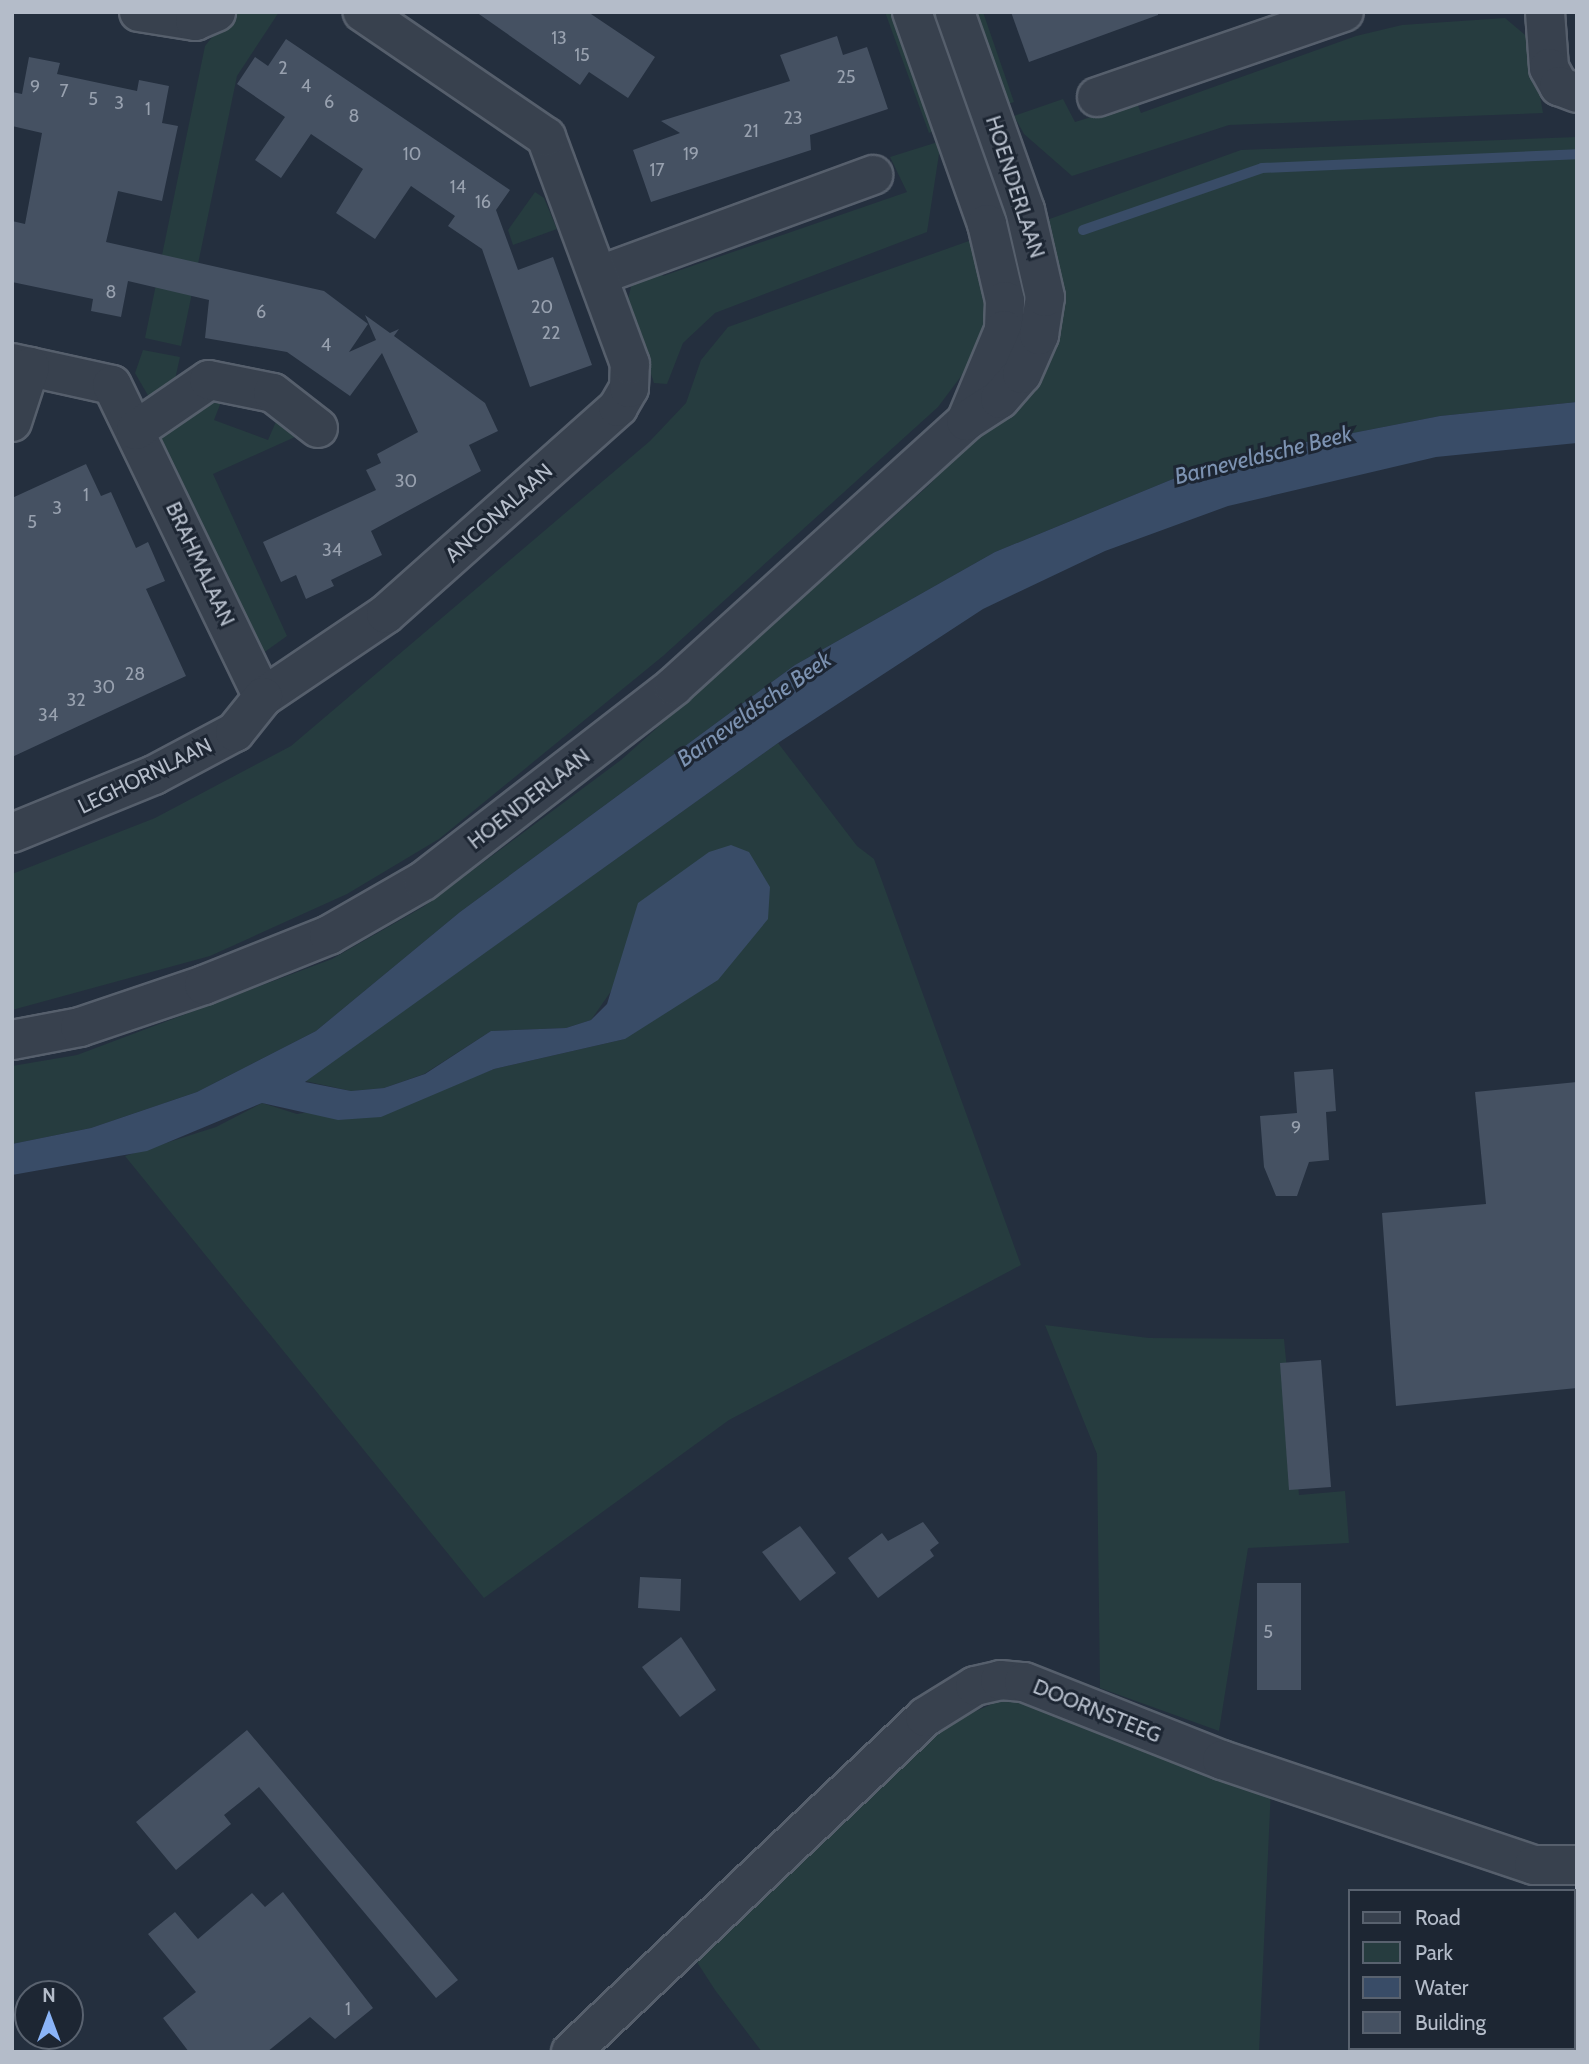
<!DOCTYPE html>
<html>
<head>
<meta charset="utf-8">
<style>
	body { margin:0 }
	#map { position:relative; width:1589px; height:2064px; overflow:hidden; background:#242f3e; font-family:Cabin,sans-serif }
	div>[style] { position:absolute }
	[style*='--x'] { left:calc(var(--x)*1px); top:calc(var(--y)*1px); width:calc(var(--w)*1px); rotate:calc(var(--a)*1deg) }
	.green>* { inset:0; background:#263c3f }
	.water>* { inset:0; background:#394c67 }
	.stream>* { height:10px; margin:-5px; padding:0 5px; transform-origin:5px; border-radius:5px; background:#394c67 }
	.building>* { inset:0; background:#455162 }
	.roads { filter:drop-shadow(2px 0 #565f6c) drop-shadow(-2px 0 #565f6c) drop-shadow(0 2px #565f6c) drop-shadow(0 -2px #565f6c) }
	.minor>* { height:38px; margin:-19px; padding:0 19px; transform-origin:19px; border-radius:19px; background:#38414e }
	.tertiary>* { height:38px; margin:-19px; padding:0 19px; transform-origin:19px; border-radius:19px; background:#38414e }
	span { translate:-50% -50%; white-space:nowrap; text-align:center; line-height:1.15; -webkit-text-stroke:6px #1d2633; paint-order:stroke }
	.number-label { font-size:18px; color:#98a1af }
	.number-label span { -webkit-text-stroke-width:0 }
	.street-label { font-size:21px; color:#b4bcc9 }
	.water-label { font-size:23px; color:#7c92b1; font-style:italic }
	.frame { position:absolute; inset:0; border:14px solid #b4bcc9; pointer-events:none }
	.legend { position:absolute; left:1348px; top:1889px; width:228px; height:161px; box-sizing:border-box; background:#1d2633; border:2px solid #59626f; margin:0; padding:9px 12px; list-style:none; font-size:21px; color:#b4bcc9 }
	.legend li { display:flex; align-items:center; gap:14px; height:35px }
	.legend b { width:35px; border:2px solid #59626f }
	.north { position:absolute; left:14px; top:1980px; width:70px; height:70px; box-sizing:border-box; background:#1d2633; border:2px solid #59626f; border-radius:50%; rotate:0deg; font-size:19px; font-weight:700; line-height:28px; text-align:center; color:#b4bcc9 }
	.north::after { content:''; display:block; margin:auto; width:24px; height:32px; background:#8ab4f8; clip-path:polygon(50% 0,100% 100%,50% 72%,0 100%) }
</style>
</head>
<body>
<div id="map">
	<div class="green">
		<div style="clip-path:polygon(232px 12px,279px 12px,237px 76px,181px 346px,145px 338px,205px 46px)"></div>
		<div style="clip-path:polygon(885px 12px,894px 12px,937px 130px,929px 133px)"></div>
		<div style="clip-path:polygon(973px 12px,983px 12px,1014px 102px,1005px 105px)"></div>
		<div style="clip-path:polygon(1505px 18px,1530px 39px,1543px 113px,1229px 125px,1072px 176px,1024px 134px,1014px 116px,1063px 99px,1075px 122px,1137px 103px,1141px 113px,1356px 36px,1402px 25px)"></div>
		<div style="clip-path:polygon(1577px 137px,1577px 402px,1440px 416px,1286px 446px,1190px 472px,995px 552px,795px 665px,460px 912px,316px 1031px,197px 1092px,91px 1128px,12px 1144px,12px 1066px,77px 1055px,332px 959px,423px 907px,621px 760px,928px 486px,1034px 375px,1044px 221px,1241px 150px)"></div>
		<div style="clip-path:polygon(941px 141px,927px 232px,715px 313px,683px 343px,667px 384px,654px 383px,627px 303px,632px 283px,660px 267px,663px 276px,907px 192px,890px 157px)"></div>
		<div style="clip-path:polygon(535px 192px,544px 198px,557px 229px,513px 245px,508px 230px)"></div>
		<div style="clip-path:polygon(980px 237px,988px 315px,971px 363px,938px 407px,663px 656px,439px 839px,347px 894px,210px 956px,12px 1010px,12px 874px,155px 818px,291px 746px,650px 441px,686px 403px,701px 360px,728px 327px)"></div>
		<div style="clip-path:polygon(143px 350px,180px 357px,174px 384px,150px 399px,135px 373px)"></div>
		<div style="clip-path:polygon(223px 397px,214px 420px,268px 440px,278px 417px,295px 437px,213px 474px,287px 636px,259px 656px,160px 449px,161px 438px,187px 409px)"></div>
		<div style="clip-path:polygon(778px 743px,857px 846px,874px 859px,1021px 1265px,729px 1420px,484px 1598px,125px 1156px,216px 1127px,262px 1103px,297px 1114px,442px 1089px,494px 1069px,625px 1039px,614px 987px,591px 1020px,566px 1028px,491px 1031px,424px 1074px,384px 1088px,351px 1091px,305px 1081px)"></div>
		<div style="clip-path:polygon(1045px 1325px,1149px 1338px,1284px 1339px,1299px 1495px,1345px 1491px,1349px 1543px,1248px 1548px,1219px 1731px,1100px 1688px,1097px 1454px)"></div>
		<div style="clip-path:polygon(1008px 1697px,1043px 1701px,1271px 1788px,1259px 2052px,762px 2052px,715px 1990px,695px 1959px,951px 1722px)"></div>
	</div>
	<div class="water">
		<div style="clip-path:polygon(1577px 402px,1577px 443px,1436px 457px,1228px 506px,1105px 551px,983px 609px,778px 743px,305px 1082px,351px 1091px,384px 1088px,425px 1074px,491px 1031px,566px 1028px,591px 1020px,607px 1004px,638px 903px,709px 852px,731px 845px,749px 852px,770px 887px,768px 919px,718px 980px,625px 1039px,494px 1069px,381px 1117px,338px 1120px,262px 1103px,147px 1151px,12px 1175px,12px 1144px,91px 1128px,197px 1092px,316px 1031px,460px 912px,795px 665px,995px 552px,1190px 472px,1286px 446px,1440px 416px)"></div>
	</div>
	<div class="stream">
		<div style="--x:1083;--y:230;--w:189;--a:-19.1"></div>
		<div style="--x:1262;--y:168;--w:315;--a:-2.5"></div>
	</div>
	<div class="building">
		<div style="clip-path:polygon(476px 12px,588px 12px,655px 57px,628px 98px,589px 72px,580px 85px)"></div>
		<div style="clip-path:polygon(1011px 12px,1158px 12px,1158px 15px,1029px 62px)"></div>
		<div style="clip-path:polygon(837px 36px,843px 55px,867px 47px,888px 109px,810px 135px,811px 150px,651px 202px,633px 150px,680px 133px,661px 121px,790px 81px,780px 55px)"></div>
		<div style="clip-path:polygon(286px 39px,510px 190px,496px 210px,518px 270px,553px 257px,592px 365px,530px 387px,482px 249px,448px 226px,455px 216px,411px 186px,375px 239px,336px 213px,363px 169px,311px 134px,281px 178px,255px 160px,285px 117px,237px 84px,255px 57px,268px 66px)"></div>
		<div style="clip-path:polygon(29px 57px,60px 63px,57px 74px,137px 91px,139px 80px,169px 86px,162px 123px,178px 126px,162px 201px,118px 191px,106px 242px,324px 291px,368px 324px,349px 352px,376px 340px,365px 315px,390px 333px,399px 329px,394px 336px,485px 403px,498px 431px,469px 445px,481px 471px,371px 531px,382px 555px,331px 580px,334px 586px,306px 599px,296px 575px,281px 582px,263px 542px,376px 490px,366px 470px,381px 463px,377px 454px,418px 432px,382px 353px,350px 396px,287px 352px,205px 338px,209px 300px,128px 281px,121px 317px,91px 311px,93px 299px,12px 282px,12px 221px,25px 224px,42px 133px,12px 126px,12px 92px,22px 94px)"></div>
		<div style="clip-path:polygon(86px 464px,101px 496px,111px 492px,136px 548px,148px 542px,165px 581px,146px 589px,186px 676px,12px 757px,12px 498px)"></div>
		<div style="clip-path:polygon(1333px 1069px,1336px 1111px,1326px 1112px,1329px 1160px,1309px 1162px,1297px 1196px,1276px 1196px,1264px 1167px,1260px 1116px,1297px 1113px,1294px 1072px)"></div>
		<div style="clip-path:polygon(1577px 1082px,1577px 1388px,1396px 1406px,1382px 1213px,1486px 1204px,1475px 1092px)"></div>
		<div style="clip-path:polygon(1321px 1360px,1331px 1487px,1289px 1490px,1280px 1363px)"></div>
		<div style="clip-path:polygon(923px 1522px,939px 1543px,930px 1550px,934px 1556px,878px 1598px,848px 1558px,882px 1533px,888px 1541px)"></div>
		<div style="clip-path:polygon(800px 1526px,836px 1573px,800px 1601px,762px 1552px)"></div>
		<div style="clip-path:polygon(640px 1577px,681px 1579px,680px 1611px,638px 1608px)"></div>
		<div style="clip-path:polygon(1257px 1583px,1301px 1583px,1301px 1690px,1257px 1690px)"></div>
		<div style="clip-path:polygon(681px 1637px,716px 1690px,680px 1717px,642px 1667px)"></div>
		<div style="clip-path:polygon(247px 1730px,458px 1980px,436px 1998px,259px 1787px,224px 1815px,231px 1824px,176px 1870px,136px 1822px)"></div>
		<div style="clip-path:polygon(283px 1892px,373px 2008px,335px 2039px,310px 2017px,267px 2052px,189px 2052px,163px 2018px,196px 1992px,148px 1934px,175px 1912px,198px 1939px,252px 1893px,265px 1907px)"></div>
	</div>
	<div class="roads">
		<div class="minor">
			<div style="--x:139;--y:12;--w:57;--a:9.1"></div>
			<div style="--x:195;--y:21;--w:23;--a:-23"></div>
			<div style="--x:1545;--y:12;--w:56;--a:85.9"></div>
			<div style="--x:1549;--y:68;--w:21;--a:61"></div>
			<div style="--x:1559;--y:86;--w:19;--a:21"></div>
			<div style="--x:1097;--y:97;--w:261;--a:-19"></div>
			<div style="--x:600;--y:275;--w:291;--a:-20.1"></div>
			<div style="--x:12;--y:363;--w:102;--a:12.4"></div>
			<div style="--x:112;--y:385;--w:347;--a:64.2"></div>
			<div style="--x:12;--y:422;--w:58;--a:-71.9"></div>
			<div style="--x:136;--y:430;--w:88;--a:-34.4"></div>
			<div style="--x:209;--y:380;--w:65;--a:11.5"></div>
			<div style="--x:273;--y:393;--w:57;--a:37.9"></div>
			<div style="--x:263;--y:697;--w:148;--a:-34"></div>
			<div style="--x:386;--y:614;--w:311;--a:-41.7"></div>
			<div style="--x:618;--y:407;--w:22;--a:-60"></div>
			<div style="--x:629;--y:388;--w:24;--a:-88"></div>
			<div style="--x:630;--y:364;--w:242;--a:-110.3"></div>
			<div style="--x:546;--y:137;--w:222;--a:-145.7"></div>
			<div style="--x:12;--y:833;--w:153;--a:-22.2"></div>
			<div style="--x:154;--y:775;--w:92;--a:-28"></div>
			<div style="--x:235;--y:732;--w:45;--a:-51.3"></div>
			<div style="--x:571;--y:2052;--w:487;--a:-43.4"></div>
			<div style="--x:925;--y:1717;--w:59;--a:-31.8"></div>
			<div style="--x:975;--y:1686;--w:26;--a:-13"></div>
			<div style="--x:1000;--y:1680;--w:24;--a:5"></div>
			<div style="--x:1024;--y:1682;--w:213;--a:21.5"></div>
			<div style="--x:1222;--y:1760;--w:329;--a:18.6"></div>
			<div style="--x:1534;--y:1865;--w:43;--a:0"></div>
		</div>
		<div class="tertiary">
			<div style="--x:912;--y:12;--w:225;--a:70.5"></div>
			<div style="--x:987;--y:224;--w:79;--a:76.8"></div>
			<div style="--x:1005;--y:301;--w:29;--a:92"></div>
			<div style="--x:1004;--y:330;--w:96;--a:112.6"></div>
			<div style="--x:12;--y:1040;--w:69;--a:-10.8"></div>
			<div style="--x:80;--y:1027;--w:131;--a:-18.7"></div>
			<div style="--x:204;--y:985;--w:135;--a:-21.8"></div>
			<div style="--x:329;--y:935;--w:108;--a:-29.9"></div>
			<div style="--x:423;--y:881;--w:318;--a:-37.8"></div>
			<div style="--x:674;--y:686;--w:394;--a:-42.2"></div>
			<div style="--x:966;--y:421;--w:40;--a:-32.9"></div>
			<div style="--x:1000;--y:399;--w:33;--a:-49"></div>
			<div style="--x:1022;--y:374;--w:43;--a:-66.4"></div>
			<div style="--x:1039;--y:335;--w:38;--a:-81"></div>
			<div style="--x:1045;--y:297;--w:89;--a:-102.9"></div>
			<div style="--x:1025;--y:210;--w:210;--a:-109.5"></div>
		</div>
	</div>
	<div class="number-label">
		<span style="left:559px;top:38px">13</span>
		<span style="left:582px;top:55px">15</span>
		<span style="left:283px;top:68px">2</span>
		<span style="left:846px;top:77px">25</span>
		<span style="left:306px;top:86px">4</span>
		<span style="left:35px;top:87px">9</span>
		<span style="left:64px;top:91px">7</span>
		<span style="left:93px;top:99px">5</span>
		<span style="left:329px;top:102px">6</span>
		<span style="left:119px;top:103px">3</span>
		<span style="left:148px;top:109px">1</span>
		<span style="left:354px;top:116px">8</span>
		<span style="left:793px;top:118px">23</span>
		<span style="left:751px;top:131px">21</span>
		<span style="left:412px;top:154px">10</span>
		<span style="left:691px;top:154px">19</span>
		<span style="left:657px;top:170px">17</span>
		<span style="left:458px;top:187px">14</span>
		<span style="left:483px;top:202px">16</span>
		<span style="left:111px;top:292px">8</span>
		<span style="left:542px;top:307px">20</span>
		<span style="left:261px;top:312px">6</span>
		<span style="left:551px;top:333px">22</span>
		<span style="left:326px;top:345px">4</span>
		<span style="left:406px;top:481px">30</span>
		<span style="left:86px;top:495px">1</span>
		<span style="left:57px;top:508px">3</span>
		<span style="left:32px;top:522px">5</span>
		<span style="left:332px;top:550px">34</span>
		<span style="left:135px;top:674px">28</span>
		<span style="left:104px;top:687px">30</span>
		<span style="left:76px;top:700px">32</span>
		<span style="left:48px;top:715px">34</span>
		<span style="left:1296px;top:1128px">9</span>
		<span style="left:1268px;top:1632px">5</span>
		<span style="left:348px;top:2009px">1</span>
	</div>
	<div class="street-label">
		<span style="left:1015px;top:187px;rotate:72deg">HOENDERLAAN</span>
		<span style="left:499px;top:513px;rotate:-42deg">ANCONALAAN</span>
		<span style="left:200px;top:564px;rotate:65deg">BRAHMALAAN</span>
		<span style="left:145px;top:776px;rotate:-26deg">LEGHORNLAAN</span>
		<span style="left:529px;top:799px;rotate:-38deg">HOENDERLAAN</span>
		<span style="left:1097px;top:1711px;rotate:22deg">DOORNSTEEG</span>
	</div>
	<div class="water-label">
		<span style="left:1263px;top:455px;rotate:-14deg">Barneveldsche Beek</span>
		<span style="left:754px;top:709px;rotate:-35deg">Barneveldsche Beek</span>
	</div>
	<div class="frame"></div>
	<ul class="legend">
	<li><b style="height:9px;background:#38414e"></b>Road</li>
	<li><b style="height:19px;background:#263c3f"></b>Park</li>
	<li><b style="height:19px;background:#394c67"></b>Water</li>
	<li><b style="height:19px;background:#455162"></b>Building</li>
	</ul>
	<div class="north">N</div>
</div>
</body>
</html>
